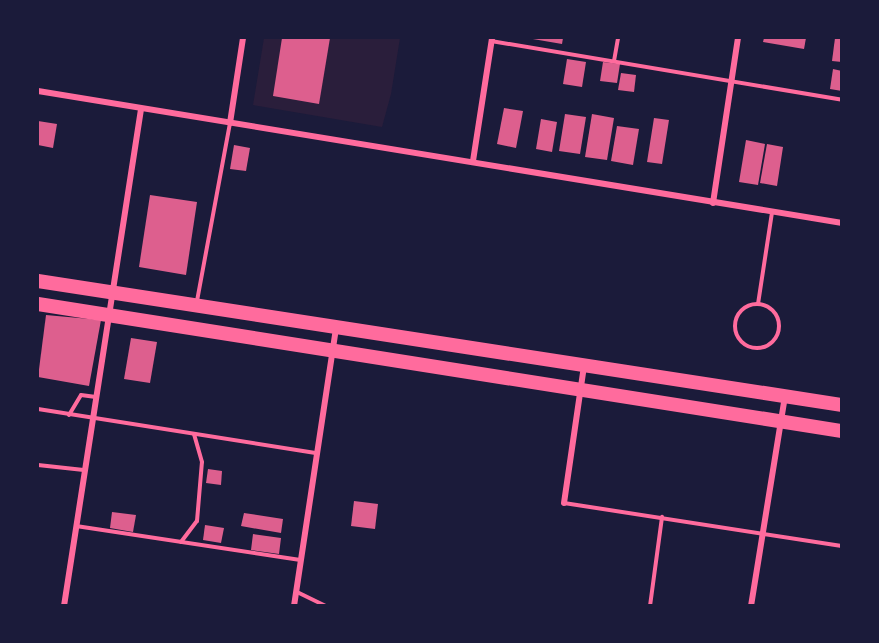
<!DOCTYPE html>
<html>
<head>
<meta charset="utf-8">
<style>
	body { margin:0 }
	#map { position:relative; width:879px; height:643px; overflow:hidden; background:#1b1b3a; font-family:Mulish,sans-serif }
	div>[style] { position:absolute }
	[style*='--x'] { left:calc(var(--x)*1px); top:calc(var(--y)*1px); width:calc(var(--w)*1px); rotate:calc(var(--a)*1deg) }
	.green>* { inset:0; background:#2a1e3b }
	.building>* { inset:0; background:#dd5f8e }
	.service>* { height:4px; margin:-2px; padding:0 2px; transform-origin:2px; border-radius:2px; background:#ff6b9d }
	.service>.ring { margin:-2px; padding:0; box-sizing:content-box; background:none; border:4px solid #ff6b9d; border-radius:50% }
	.minor>* { height:6px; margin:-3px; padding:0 3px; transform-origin:3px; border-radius:3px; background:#ff6b9d }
	.primary>* { height:14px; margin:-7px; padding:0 7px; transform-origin:7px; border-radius:7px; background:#ff6b9d }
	span { translate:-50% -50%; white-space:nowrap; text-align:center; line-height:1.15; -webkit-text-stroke:4.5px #1b1b3a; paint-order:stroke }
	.frame { position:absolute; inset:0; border:39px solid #1b1b3a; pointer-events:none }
</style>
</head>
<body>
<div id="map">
	<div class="green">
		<div style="clip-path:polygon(264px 38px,400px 38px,391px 94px,382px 127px,253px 105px)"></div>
	</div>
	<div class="building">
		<div style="clip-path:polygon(282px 38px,330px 38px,319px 104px,273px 96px)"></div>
		<div style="clip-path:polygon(527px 38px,563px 38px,562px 44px)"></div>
		<div style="clip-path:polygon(764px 38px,806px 38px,804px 49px,763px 42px)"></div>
		<div style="clip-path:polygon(835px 38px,842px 38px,842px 62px,832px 61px)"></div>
		<div style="clip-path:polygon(567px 59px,586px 62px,582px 87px,563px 84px)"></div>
		<div style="clip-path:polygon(603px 62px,620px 64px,617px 83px,600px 81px)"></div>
		<div style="clip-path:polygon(833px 69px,842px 71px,842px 91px,830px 89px)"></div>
		<div style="clip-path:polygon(621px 73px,636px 75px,634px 92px,618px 90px)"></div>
		<div style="clip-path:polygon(504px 108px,523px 111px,516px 148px,497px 144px)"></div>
		<div style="clip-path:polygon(565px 114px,586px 117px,580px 154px,559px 151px)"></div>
		<div style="clip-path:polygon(592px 114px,614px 118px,607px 160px,585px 157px)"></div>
		<div style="clip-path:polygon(654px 118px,669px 120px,662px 164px,647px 162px)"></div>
		<div style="clip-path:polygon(541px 119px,557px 122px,552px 152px,536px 149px)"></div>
		<div style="clip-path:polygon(38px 121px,57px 124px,53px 148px,38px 145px)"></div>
		<div style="clip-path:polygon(617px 126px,639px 129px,633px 165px,611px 161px)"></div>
		<div style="clip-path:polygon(746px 140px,765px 144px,758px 185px,739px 182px)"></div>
		<div style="clip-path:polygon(767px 144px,783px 147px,777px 186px,760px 183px)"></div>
		<div style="clip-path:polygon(234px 145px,250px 148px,246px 171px,230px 169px)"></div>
		<div style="clip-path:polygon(150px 195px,197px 202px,186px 275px,139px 267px)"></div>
		<div style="clip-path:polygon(46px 315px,101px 320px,89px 386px,38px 377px)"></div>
		<div style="clip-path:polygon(131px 338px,157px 342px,150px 383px,124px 379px)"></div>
		<div style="clip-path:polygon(208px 469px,222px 471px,221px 485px,206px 483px)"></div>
		<div style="clip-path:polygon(354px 501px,378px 504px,375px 529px,351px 526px)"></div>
		<div style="clip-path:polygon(112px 512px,136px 515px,133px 532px,110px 528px)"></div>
		<div style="clip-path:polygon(244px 513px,283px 519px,281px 533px,241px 526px)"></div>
		<div style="clip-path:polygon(205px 525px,224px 528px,221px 543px,203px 540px)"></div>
		<div style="clip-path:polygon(253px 534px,281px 538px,279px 554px,251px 550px)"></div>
	</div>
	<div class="service">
		<div style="--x:491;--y:41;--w:356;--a:9.5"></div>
		<div style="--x:614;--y:61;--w:23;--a:-80"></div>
		<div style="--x:197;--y:301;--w:181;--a:-79.5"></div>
		<div class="ring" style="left:735px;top:304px;width:40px;height:40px"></div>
		<div style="--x:758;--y:304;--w:93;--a:-81.3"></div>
		<div style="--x:38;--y:409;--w:281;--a:9"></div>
		<div style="--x:69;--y:415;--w:23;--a:-59"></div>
		<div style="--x:81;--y:395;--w:15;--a:8"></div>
		<div style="--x:38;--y:465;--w:46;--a:6.2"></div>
		<div style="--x:564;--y:503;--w:281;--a:8.8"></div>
		<div style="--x:76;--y:526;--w:227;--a:8.6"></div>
		<div style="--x:181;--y:542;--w:26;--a:-53"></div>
		<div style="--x:197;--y:521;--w:59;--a:-85.2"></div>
		<div style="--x:202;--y:462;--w:29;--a:-106"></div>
		<div style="--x:297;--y:592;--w:32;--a:26"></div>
		<div style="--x:650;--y:606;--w:90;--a:-82.3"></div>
	</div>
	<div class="minor">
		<div style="--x:38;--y:91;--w:815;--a:9.32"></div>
		<div style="--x:230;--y:123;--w:86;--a:-81.3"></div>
		<div style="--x:473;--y:161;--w:124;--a:-81.2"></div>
		<div style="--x:713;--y:203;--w:167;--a:-81.4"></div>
		<div style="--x:564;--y:503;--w:138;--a:-81.7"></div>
		<div style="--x:64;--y:606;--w:503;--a:-81.19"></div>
		<div style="--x:294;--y:606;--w:282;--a:-81.4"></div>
		<div style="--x:751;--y:606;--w:213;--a:-80.8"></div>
	</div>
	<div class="primary">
		<div style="--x:38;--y:281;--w:814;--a:8.77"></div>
		<div style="--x:38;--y:304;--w:814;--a:8.98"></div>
	</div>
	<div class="frame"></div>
</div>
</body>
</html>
